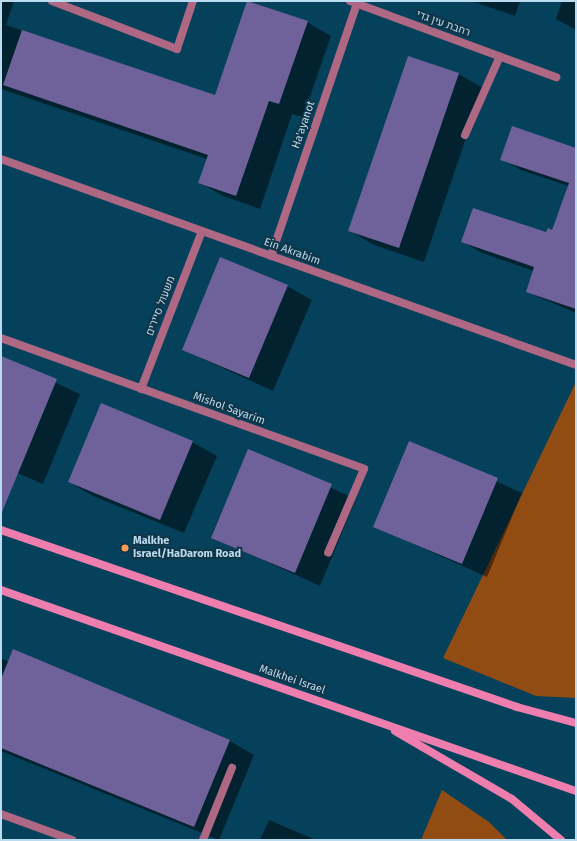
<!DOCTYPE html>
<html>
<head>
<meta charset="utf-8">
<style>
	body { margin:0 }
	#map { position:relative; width:577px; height:841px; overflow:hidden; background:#06415b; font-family:"Fira Sans",Heebo,sans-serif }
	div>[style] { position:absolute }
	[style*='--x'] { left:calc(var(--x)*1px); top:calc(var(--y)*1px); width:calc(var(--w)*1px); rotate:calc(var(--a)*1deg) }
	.green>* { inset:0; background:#904c13 }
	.shadow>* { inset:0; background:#0007 }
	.building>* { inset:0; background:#6f629a }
	.lane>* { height:8px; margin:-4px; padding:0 4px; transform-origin:4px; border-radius:4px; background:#ae6884 }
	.street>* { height:8px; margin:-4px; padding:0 4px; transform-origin:4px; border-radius:4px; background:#ae6884 }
	.secondary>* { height:8px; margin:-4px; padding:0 4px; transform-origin:4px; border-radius:4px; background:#ed7ead }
	.dots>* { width:11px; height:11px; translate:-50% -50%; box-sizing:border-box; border:2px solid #113548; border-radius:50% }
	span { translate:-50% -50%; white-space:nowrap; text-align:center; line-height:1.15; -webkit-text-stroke:4px #113548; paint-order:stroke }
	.street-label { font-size:11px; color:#bbdcf0 }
	.poi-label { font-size:11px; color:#bbdcf0; font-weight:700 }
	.left { translate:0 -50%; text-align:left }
	.frame { position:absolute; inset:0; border:2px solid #bbdcf0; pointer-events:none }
</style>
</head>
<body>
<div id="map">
	<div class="green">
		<div style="clip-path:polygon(576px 382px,576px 698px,536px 696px,443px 658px)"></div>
		<div style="clip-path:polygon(442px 790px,489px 822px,507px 840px,421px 840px)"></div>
	</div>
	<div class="shadow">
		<div style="clip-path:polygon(1px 1px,14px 1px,6px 25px,216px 96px,307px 22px,331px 36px,303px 117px,292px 114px,260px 209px,223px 196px,199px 182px,207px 159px,1px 89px)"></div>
		<div style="clip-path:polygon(471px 1px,520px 1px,515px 16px)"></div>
		<div style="clip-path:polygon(562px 1px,576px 1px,576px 30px,556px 19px)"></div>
		<div style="clip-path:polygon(409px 57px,459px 74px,483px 88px,424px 262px,374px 245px,350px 231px)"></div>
		<div style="clip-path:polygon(576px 149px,576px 313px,527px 292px,534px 271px,482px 253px,463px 242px,553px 231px,568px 186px,521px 170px,502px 159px)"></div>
		<div style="clip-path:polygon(287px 286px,312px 300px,273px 391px,183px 350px)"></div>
		<div style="clip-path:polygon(1px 357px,80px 394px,43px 484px,1px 466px)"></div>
		<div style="clip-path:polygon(192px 442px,217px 456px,184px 533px,93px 496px,69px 482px)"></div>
		<div style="clip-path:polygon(409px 442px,522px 493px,487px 577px,374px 526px)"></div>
		<div style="clip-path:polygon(248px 451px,356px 499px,320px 586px,212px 537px)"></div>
		<div style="clip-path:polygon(14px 650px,230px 741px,254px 755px,219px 840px,1px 751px,1px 658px,9px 662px)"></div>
		<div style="clip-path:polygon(269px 820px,316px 840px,260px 840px)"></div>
	</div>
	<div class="building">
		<div style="clip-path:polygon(247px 1px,308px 21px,279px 104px,269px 101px,236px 196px,198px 183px,208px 155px,3px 85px,22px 30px,215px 95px)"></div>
		<div style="clip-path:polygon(408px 56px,459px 73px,399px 248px,348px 231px)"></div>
		<div style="clip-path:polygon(512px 126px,576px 148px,576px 309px,526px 292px,534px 267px,461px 242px,473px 208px,546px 232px,548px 228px,552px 230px,569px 183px,500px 160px)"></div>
		<div style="clip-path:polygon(220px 257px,288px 285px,249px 378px,182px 350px)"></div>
		<div style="clip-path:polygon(1px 356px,57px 379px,2px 512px,1px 512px)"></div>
		<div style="clip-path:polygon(101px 403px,193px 441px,160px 520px,68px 482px)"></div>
		<div style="clip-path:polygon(409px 441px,498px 478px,462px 564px,373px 527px)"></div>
		<div style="clip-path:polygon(248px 449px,332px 484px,295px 573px,211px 538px)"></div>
		<div style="clip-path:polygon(13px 649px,230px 740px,194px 827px,1px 748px,1px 679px)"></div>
	</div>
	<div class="lane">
		<div style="--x:1;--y:814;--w:76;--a:20.1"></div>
		<div style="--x:203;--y:840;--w:78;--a:-68.1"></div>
	</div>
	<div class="street">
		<div style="--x:52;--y:1;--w:134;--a:21"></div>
		<div style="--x:177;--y:49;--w:51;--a:-71.6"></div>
		<div style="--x:350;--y:1;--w:220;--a:20.3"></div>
		<div style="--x:465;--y:135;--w:86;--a:-66.1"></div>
		<div style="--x:1;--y:159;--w:611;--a:19.71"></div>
		<div style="--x:271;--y:256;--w:269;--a:-71.2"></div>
		<div style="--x:1;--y:338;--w:386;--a:19.8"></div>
		<div style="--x:364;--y:469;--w:91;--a:113.2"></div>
		<div style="--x:141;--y:389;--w:169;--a:-68.9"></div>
	</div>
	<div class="secondary">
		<div style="--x:1;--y:530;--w:546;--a:18.93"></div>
		<div style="--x:517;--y:707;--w:61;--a:15.2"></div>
		<div style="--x:1;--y:590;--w:609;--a:19.27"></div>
		<div style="--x:395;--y:731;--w:135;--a:30.2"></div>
		<div style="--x:512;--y:799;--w:64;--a:39.9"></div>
	</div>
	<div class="dots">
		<div style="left:125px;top:548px;background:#fd9c56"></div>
	</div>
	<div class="street-label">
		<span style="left:443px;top:24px;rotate:20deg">רחבת עין גדי</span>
		<span style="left:304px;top:125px;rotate:-71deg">Ha'ayanot</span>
		<span style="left:292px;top:252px;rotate:20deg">Ein Akrabim</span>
		<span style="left:161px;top:306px;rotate:-69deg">משעול סיירים</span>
		<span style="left:229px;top:409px;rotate:20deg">Mishol Sayarim</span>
		<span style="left:292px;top:680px;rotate:19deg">Malkhei Israel</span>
	</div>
	<div class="poi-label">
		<span class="left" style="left:133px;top:548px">Malkhe<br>Israel/HaDarom Road</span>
	</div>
	<div class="frame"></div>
</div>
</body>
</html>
